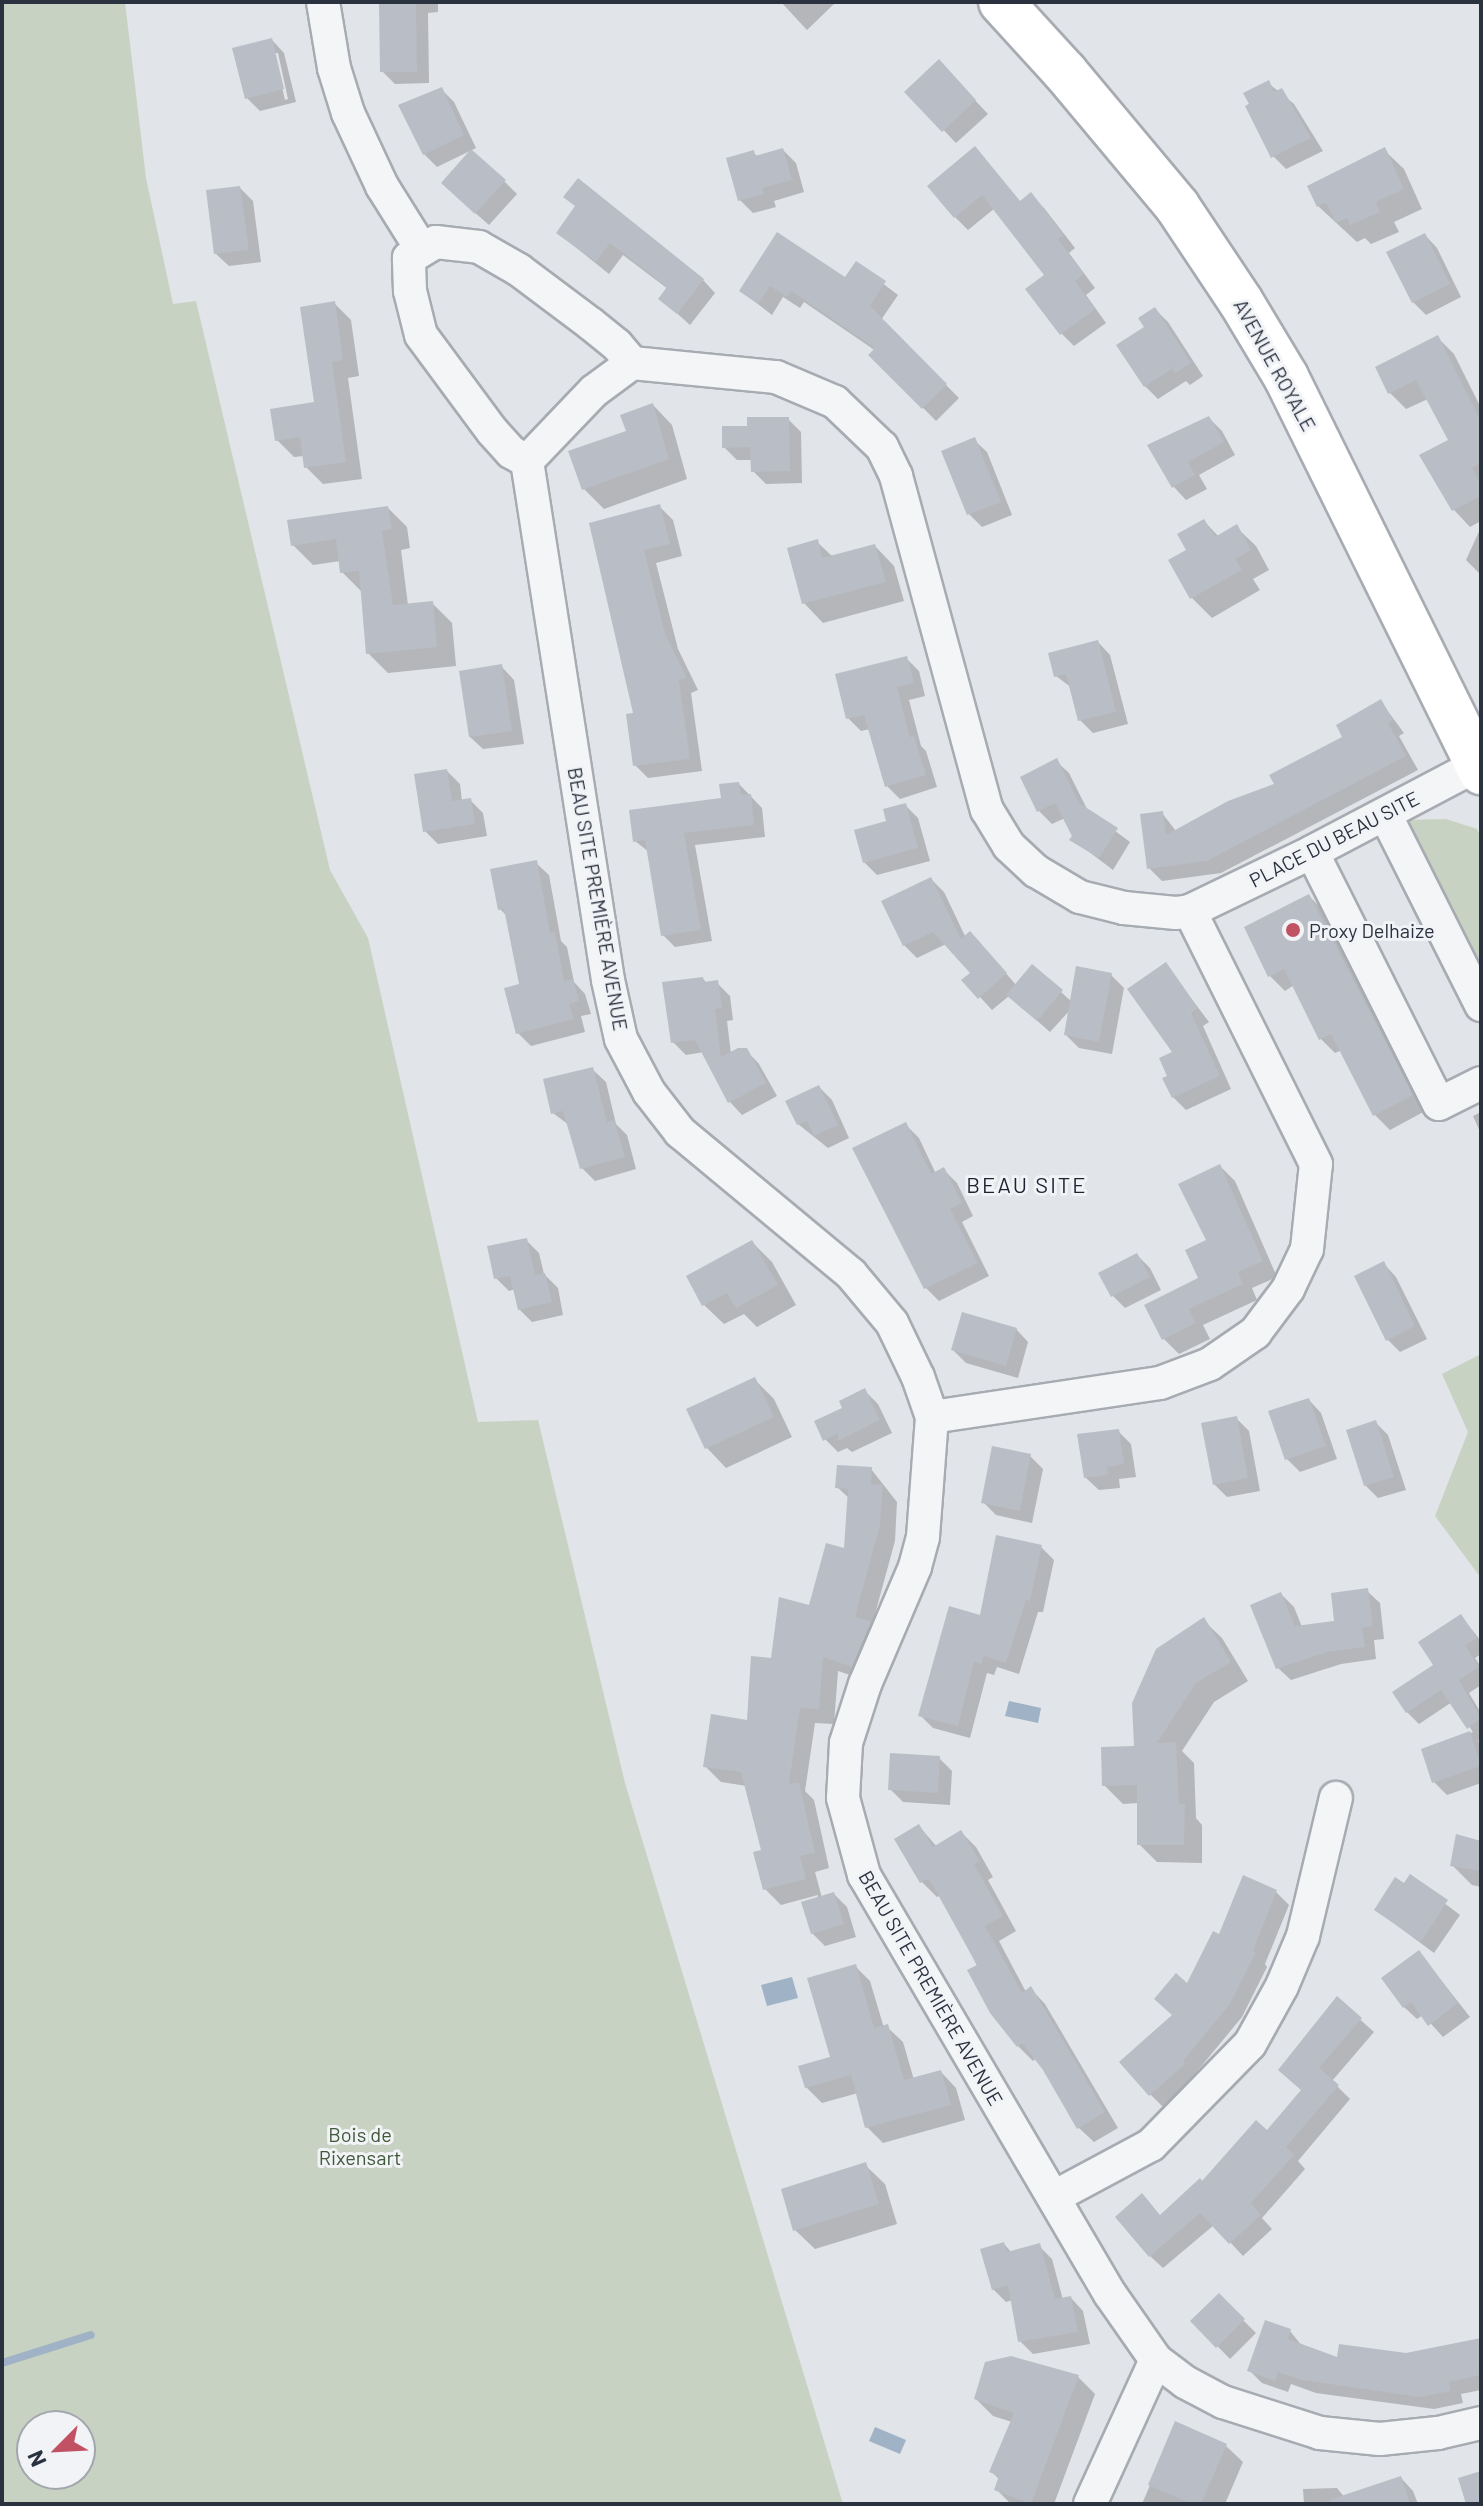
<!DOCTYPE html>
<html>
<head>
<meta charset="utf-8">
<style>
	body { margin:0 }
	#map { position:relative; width:1483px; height:2506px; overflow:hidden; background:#e1e4e8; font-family:Barlow,sans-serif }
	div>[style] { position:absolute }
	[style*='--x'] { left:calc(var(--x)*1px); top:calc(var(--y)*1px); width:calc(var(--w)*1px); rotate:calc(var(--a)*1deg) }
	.green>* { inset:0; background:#c7d2c3 }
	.water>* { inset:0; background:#a0b2c5 }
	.shadow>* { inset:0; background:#0003 }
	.stream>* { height:8px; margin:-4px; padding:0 4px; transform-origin:4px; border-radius:4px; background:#a0b2c5 }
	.building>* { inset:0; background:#b9bdc5 }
	.roads { filter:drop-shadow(2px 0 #a7abb2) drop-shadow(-2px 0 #a7abb2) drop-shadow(0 2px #a7abb2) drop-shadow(0 -2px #a7abb2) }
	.street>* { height:32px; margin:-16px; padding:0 16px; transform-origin:16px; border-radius:16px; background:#f4f5f7 }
	.secondary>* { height:44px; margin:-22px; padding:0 22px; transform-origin:22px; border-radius:22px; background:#fff }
	.dots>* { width:22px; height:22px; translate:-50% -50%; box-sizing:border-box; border:4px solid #f1f3f6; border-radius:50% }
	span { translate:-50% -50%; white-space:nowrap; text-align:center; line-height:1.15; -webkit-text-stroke:6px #f1f3f6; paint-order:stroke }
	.street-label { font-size:20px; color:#2b323f }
	.poi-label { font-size:20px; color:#2b323f }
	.left { translate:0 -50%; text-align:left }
	.park-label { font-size:20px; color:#40593a }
	.neighbourhood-label { font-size:22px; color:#1d2330; letter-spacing:2px }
	.frame { position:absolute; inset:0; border:4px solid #2b323f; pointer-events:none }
	.north { position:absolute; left:16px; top:2410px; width:80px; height:80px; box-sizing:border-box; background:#f1f3f6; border:2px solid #a2a6ad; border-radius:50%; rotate:246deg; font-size:22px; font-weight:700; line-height:32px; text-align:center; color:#2b323f }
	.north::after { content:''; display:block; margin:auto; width:28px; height:36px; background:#c15264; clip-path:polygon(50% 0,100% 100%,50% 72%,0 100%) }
</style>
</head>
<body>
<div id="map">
	<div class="green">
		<div style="clip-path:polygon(evenodd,2px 2px,125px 2px,146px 178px,173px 304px,196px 301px,330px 870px,368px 938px,478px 1422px,538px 1420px,625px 1783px,843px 2504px,2px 2504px,2px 2px,32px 2426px,80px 2426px,80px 2474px,32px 2474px,32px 2426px)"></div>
		<div style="clip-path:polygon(1446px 819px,1477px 829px,1481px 838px,1481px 965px,1407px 820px)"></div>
		<div style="clip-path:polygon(1481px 1354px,1481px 1578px,1435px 1516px,1468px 1432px,1442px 1374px)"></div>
	</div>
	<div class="water">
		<div style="clip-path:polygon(1009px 1701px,1041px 1708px,1038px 1723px,1005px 1716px)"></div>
		<div style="clip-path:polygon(792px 1977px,798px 1998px,767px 2006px,761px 1985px)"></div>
		<div style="clip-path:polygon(875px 2427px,906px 2440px,900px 2454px,869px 2441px)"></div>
	</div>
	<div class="shadow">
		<div style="clip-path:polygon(380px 2px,438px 2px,438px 12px,428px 13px,429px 83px,395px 84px,382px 71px)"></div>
		<div style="clip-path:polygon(781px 2px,836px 2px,807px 30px)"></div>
		<div style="clip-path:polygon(evenodd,272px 40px,284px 53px,296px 102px,260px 111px,247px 98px,272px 40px,274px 53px,278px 53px,288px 99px,285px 100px,274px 53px)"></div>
		<div style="clip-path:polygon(951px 75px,988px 114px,956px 143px,907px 92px)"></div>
		<div style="clip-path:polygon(1268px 83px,1294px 104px,1323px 151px,1286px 169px,1273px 156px)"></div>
		<div style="clip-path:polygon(441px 89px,454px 102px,476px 148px,437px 167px,424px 154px)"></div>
		<div style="clip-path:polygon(975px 149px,1021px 203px,1031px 195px,1044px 208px,1075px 248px,1069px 253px,1095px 288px,1086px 295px,1106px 323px,1074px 346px,1062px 334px,1047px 275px,995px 208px,968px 230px,955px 217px)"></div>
		<div style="clip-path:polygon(783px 150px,796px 163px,804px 192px,774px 201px,776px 207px,753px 213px,740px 200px,753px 152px,758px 157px)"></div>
		<div style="clip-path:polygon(1384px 150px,1404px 169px,1422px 209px,1394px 222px,1399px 232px,1371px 244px,1365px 238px,1357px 242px,1318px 206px)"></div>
		<div style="clip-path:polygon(504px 181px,517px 194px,489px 225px,456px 196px)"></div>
		<div style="clip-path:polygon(240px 188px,253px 201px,261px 262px,229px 266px,216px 254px)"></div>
		<div style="clip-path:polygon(577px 207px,703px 280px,715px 293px,690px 325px,661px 299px,668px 289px,623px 255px,609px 274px,558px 233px)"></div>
		<div style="clip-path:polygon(778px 235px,846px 280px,857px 264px,898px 295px,881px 320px,959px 398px,936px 421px,871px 355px,876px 351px,804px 302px,800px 308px,783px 297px,772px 315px,741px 291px)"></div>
		<div style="clip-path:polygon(1425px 235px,1437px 248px,1461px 297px,1426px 315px,1413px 302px)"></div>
		<div style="clip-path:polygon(334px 303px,351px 320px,359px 376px,348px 378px,362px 479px,323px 484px,306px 467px,304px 456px,294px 457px,277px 440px,317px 404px)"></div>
		<div style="clip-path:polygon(1155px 309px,1168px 322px,1203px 376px,1190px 385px,1186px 381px,1158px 399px,1145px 386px,1147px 327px)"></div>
		<div style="clip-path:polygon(1438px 338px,1454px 354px,1481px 408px,1481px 521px,1470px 527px,1454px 510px,1451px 441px,1428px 399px,1406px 409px,1390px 393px)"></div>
		<div style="clip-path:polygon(653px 405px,672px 425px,687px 479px,604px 509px,584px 489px)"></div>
		<div style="clip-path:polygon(1209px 418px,1222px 431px,1235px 455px,1199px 475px,1207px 489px,1186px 500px,1174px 487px,1150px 446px)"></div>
		<div style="clip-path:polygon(788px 419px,801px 432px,802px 483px,766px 484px,753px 471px,753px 460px,737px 460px,724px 447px,749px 428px)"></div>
		<div style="clip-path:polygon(974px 440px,987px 452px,1012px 515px,982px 527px,969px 514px,943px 452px)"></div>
		<div style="clip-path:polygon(660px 507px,673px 520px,682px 556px,656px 563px,678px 649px,698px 690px,691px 693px,702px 771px,648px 778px,635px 765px,636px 715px,591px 524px)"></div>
		<div style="clip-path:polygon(388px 508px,407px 527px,410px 548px,401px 550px,408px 605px,432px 603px,452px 623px,456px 666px,388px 673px,368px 653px,363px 593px,342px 572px,340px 561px,313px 565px,293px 545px)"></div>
		<div style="clip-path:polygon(1204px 521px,1219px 537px,1236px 527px,1256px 546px,1269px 570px,1253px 579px,1260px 590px,1212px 618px,1192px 598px,1171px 561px,1189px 551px)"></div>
		<div style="clip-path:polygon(1481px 527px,1481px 575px,1466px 560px)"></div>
		<div style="clip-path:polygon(817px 542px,833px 557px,875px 546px,894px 566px,904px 601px,823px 623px,804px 603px)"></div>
		<div style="clip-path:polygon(1098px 642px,1110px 655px,1128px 724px,1093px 733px,1080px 720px,1072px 688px,1056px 676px)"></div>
		<div style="clip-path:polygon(906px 658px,919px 671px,925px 696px,909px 700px,921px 746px,926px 751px,937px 787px,900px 799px,887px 786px,870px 729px,861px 731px,848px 718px)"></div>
		<div style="clip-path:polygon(502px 667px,514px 680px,524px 744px,483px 749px,470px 737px)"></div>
		<div style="clip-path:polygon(1381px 702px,1404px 733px,1399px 736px,1418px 770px,1221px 873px,1162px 881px,1149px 868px,1162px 813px,1176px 831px,1277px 785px,1345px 738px)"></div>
		<div style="clip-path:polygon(1056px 761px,1069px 773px,1088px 811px,1130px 842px,1113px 870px,1072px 839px,1074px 836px,1065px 818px,1052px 824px,1039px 811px,1022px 778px)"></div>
		<div style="clip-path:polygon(447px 771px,460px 784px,462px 801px,470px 800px,483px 813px,487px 836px,438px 844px,425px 831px)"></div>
		<div style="clip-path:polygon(739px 784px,762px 808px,765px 837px,695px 845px,712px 941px,675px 947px,663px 935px,649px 852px,635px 841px,723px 800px)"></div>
		<div style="clip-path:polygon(905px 805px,918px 818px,930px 861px,877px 875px,864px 862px,889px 823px)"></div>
		<div style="clip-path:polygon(536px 863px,549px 875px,561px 941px,567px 947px,574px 982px,585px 994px,591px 1014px,581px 1016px,585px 1032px,531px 1046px,518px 1033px,521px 986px,508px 917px,500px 909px)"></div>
		<div style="clip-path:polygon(931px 879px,944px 892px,966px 938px,982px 946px,1017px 986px,1061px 992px,1072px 1002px,1111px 975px,1124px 988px,1112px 1054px,1079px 1048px,1066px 1035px,1071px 1009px,1050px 1032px,1009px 996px,992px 1010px,980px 997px,972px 973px,946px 944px,917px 958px,904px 945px)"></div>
		<div style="clip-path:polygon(1309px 896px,1324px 911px,1427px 1110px,1390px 1130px,1375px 1115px,1342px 1050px,1335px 1053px,1320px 1038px,1294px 985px,1285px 991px,1270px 976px)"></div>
		<div style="clip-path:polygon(1166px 965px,1209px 1022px,1203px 1026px,1231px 1089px,1186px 1110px,1173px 1097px,1170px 1077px,1175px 1053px)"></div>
		<div style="clip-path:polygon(703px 979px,708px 984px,717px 983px,730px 996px,733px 1020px,727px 1021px,731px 1054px,746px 1050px,759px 1064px,777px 1096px,742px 1115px,730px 1102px,704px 1052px,686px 1055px,673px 1042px)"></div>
		<div style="clip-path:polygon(593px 1070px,606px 1082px,616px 1124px,627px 1135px,636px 1169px,595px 1181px,582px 1168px,569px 1125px,553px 1113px)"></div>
		<div style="clip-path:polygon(819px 1087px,832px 1100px,849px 1138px,828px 1148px,798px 1124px)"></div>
		<div style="clip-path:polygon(1481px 1112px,1481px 1134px,1473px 1116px)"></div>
		<div style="clip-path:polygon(906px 1125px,919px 1138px,936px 1174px,944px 1170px,957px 1183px,973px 1216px,962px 1222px,989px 1276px,939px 1301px,926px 1288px,854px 1149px)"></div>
		<div style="clip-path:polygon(1220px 1166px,1235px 1181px,1277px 1277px,1252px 1288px,1257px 1300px,1203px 1325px,1210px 1339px,1179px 1354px,1164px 1339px,1200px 1279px)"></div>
		<div style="clip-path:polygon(526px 1240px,539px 1253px,544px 1274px,558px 1288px,563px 1315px,532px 1322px,519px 1309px,515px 1289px,509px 1291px,496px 1278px)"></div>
		<div style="clip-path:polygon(752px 1242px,772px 1262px,796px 1305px,757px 1327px,744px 1314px,724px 1324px,704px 1305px)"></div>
		<div style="clip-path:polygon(1137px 1255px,1150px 1268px,1161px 1290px,1125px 1308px,1113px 1296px)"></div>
		<div style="clip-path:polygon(1384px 1264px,1396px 1277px,1427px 1339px,1400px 1352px,1387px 1339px)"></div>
		<div style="clip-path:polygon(1016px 1329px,1028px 1342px,1018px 1378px,966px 1363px,953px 1350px)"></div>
		<div style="clip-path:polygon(754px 1379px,774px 1399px,792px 1437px,726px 1468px,707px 1448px)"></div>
		<div style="clip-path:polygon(865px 1391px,878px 1404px,892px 1433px,852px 1452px,847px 1448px,838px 1452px,825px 1439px,844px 1409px)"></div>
		<div style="clip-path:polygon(1309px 1400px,1321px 1413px,1337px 1459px,1300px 1472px,1287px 1459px)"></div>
		<div style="clip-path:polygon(1236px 1418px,1249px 1431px,1260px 1491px,1227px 1497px,1214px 1484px)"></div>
		<div style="clip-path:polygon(1376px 1423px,1388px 1435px,1406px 1490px,1378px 1498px,1365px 1485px)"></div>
		<div style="clip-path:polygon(1118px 1431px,1131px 1444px,1136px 1477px,1119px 1479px,1120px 1488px,1099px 1490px,1086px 1478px)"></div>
		<div style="clip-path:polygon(1030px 1456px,1043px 1469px,1032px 1523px,996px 1515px,983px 1502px)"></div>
		<div style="clip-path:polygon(871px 1469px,897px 1502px,895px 1541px,872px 1625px,886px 1638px,868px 1681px,838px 1671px,834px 1724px,815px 1723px,805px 1791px,814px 1800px,829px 1868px,815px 1872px,822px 1898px,834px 1894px,847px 1907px,856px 1937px,825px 1946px,812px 1933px,818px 1895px,781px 1905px,765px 1889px,763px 1852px,747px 1786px,721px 1782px,705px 1766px,749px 1722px,773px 1660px,846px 1551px,850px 1499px,837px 1487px)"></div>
		<div style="clip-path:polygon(1041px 1547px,1054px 1560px,1043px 1612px,1038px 1612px,1019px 1674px,997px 1667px,994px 1675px,987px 1673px,970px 1738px,933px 1728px,920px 1715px,981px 1618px)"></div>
		<div style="clip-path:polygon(1367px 1591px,1380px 1603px,1384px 1639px,1374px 1640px,1376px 1659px,1341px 1664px,1291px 1680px,1278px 1668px,1281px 1594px,1294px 1607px,1302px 1627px,1336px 1623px)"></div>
		<div style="clip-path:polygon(1461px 1616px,1481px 1641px,1481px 1654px,1475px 1658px,1481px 1667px,1481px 1685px,1469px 1693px,1481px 1713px,1481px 1739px,1478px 1741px,1481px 1745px,1481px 1783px,1447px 1795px,1434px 1782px,1423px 1750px,1473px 1732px,1452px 1702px,1419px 1724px,1407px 1712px)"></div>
		<div style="clip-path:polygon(1203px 1620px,1222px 1638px,1248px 1681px,1214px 1702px,1182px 1751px,1194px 1763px,1196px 1818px,1202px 1825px,1202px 1863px,1157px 1862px,1139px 1844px,1139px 1803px,1123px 1804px,1104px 1785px,1136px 1748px)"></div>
		<div style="clip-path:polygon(939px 1758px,952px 1771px,950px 1805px,903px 1802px,890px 1789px)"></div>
		<div style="clip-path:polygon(919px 1826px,937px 1847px,961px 1832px,976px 1847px,993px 1877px,988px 1880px,1016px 1931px,999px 1941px,1026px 1992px,1031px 1989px,1045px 2004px,1118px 2128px,1094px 2142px,1079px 2128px,1036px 2058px,1033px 2061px,1018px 2046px,941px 1895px,937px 1897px,922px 1882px,896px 1840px)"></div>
		<div style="clip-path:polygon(1481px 1843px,1481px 1887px,1472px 1885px,1452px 1865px)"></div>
		<div style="clip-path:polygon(1410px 1877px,1460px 1915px,1434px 1953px,1376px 1910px)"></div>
		<div style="clip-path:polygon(1276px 1892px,1289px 1905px,1265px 1964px,1267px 1967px,1242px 2017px,1194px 2075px,1197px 2078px,1163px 2107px,1150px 2094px,1174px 2016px,1188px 1986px,1220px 1936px)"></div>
		<div style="clip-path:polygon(1419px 1952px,1470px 2017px,1443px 2037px,1423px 2015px,1417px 2019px,1404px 2007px)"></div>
		<div style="clip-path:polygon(855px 1966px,870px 1981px,884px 2028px,887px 2027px,903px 2042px,914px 2080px,941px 2072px,956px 2088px,965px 2120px,883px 2143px,867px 2127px,858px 2093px,822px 2103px,806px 2087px,833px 2058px)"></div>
		<div style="clip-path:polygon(1337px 1999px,1374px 2032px,1332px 2081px,1350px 2099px,1298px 2161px,1305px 2169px,1262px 2218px,1272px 2229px,1243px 2256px,1214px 2225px,1163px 2268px,1150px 2256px,1161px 2217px,1267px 2133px,1303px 2091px)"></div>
		<div style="clip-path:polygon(865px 2165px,885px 2184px,897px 2224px,815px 2249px,795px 2230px)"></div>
		<div style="clip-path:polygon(1004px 2244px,1012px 2253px,1039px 2246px,1052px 2259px,1063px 2300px,1071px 2298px,1083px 2311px,1090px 2344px,1033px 2354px,1020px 2341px,1013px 2300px,1006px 2302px,993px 2289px)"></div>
		<div style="clip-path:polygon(1219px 2296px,1256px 2333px,1230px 2359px,1193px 2321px)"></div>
		<div style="clip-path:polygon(1290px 2331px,1302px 2346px,1339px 2359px,1406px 2355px,1481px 2340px,1481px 2390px,1461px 2394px,1463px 2403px,1434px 2409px,1316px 2393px,1291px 2384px,1288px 2392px,1262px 2383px,1250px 2371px)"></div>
		<div style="clip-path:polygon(1078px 2377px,1095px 2394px,1054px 2504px,1011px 2504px,996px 2489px,1000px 2480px,991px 2471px,1012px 2422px,993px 2416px,976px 2399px)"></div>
		<div style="clip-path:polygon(1176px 2424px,1226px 2446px,1243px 2462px,1225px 2504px,1142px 2504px)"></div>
		<div style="clip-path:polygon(1401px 2478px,1413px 2491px,1418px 2504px,1372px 2504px)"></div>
		<div style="clip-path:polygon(1337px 2488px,1350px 2504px,1304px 2504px,1303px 2489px)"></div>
	</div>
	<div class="stream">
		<div style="--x:2;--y:2363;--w:93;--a:-17.5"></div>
	</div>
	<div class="building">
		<div style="clip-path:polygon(379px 2px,416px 2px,417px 72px,380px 72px)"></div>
		<div style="clip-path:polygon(272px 38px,284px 89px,245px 99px,232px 48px)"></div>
		<div style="clip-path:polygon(939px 59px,976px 100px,942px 132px,904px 92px)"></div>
		<div style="clip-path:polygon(1269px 80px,1274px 92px,1282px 88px,1311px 138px,1271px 158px,1245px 106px,1249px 104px,1243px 93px)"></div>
		<div style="clip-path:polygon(442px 87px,464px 135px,423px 155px,398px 105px)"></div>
		<div style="clip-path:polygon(975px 146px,1020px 201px,1031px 192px,1064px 235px,1058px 239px,1084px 274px,1075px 281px,1095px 309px,1060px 335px,1025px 289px,1044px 275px,982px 195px,954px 218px,927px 186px)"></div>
		<div style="clip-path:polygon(1385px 147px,1404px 189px,1376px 202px,1380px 212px,1350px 225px,1347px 218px,1336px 223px,1326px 203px,1317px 207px,1307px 186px)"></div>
		<div style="clip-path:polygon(783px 148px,792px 180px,762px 188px,764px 194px,738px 201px,726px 158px,754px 150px,755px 156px)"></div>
		<div style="clip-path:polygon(471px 149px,506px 180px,475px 214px,441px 183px)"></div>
		<div style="clip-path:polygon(578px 178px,704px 279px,677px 314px,658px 299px,667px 287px,610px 243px,596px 262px,556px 233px,575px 206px,563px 197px)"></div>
		<div style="clip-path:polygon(240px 186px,249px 250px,214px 254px,206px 190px)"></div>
		<div style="clip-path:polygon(777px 232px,845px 277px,856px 261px,886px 281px,870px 306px,947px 384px,922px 409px,868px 355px,875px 348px,791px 291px,787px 297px,770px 286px,758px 304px,739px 291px)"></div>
		<div style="clip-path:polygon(1425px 233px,1450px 284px,1412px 303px,1386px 252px)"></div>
		<div style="clip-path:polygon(335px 301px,343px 360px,332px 362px,346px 462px,304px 468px,300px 437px,275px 441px,270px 409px,314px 402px,300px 307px)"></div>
		<div style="clip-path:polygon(1155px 307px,1191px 363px,1175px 373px,1158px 347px,1172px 369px,1144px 387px,1116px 345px,1144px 327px,1138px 318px)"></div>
		<div style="clip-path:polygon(1438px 335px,1481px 421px,1481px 463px,1472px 468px,1481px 484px,1481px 496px,1452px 511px,1419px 455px,1448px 440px,1416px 380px,1388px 394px,1375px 367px)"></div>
		<div style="clip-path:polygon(653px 403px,669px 459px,582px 490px,568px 451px,626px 431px,620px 415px)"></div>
		<div style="clip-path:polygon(1209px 416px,1224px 442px,1188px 462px,1195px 475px,1172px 488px,1147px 445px)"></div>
		<div style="clip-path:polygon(747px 417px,789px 417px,790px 471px,751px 472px,750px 447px,722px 448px,722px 426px,747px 426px)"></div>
		<div style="clip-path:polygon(975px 437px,1001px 502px,967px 515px,941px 451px)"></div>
		<div style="clip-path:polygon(660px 504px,670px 544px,644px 550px,665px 634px,687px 678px,679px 680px,690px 759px,633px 766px,626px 714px,633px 713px,589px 523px)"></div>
		<div style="clip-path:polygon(388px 506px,392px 529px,382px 531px,393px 605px,433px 601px,437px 647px,366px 654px,359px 571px,340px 573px,336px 539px,291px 546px,287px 520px)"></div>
		<div style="clip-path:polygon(1204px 519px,1215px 537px,1237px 524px,1251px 550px,1235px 559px,1242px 570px,1190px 599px,1168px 560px,1186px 550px,1177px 534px)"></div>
		<div style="clip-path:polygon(818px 539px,822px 558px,875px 544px,886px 582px,802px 604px,787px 548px)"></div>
		<div style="clip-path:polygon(1098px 640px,1116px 712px,1078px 721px,1066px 674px,1054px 677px,1048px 653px)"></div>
		<div style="clip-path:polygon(907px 656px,914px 683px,897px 687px,910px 737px,914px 736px,926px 775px,885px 787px,864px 715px,846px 719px,835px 674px)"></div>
		<div style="clip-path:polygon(502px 664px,512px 731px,469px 737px,459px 671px)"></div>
		<div style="clip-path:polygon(1381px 699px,1393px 720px,1388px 723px,1406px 756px,1207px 861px,1147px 869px,1140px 814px,1163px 811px,1166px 835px,1228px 801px,1274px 784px,1269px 775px,1342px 737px,1336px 725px)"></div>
		<div style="clip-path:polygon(1057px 758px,1079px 803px,1118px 828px,1099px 858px,1069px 840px,1072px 836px,1055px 803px,1037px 812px,1020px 777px)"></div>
		<div style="clip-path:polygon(447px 769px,452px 801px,471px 798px,475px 824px,423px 832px,414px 774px)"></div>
		<div style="clip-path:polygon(739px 782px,741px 795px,751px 794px,754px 825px,684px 833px,701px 930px,661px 936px,645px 840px,633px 842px,629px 810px,721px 798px,719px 784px)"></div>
		<div style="clip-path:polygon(906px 803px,918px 848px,863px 863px,854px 830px,886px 821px,883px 809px)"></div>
		<div style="clip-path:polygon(537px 860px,550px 933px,555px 932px,564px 981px,573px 979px,579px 1001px,569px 1004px,574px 1019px,516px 1034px,504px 988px,519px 984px,504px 909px,498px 910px,490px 869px)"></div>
		<div style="clip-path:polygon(931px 877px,961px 939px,970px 931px,1007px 973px,978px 999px,961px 980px,970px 973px,933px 932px,903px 946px,881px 901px)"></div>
		<div style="clip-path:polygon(1309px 894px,1413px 1095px,1373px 1116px,1331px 1034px,1319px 1040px,1284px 969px,1268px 977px,1244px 927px)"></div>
		<div style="clip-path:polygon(1166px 962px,1198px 1008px,1191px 1013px,1220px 1076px,1172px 1098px,1162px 1078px,1167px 1076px,1159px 1058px,1172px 1052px,1127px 989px)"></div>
		<div style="clip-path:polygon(1032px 964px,1063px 990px,1037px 1021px,1006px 995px)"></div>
		<div style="clip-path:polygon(1076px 966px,1112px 973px,1099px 1042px,1064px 1035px)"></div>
		<div style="clip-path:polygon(703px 977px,704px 982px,718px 980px,722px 1008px,715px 1009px,721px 1057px,738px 1048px,747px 1048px,766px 1083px,728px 1103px,695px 1040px,671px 1043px,662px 982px)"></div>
		<div style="clip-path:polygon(593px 1067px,607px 1122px,614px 1120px,625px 1157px,580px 1169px,563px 1111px,551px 1114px,543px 1079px)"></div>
		<div style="clip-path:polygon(819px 1085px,838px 1125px,814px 1136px,807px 1121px,797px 1125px,785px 1101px)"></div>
		<div style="clip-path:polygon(906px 1122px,931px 1174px,944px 1167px,962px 1203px,950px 1209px,978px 1263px,924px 1289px,852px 1148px)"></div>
		<div style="clip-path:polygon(1220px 1164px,1263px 1261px,1238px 1272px,1243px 1284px,1189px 1309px,1196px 1323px,1162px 1340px,1144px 1305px,1198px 1278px,1185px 1250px,1206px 1240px,1178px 1184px)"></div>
		<div style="clip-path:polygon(527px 1238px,535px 1275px,545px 1273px,552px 1302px,518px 1310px,510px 1276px,494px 1279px,487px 1246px)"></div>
		<div style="clip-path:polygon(752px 1240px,778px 1285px,736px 1308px,727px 1293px,702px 1306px,686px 1276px)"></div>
		<div style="clip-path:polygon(1137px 1253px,1150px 1277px,1111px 1297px,1098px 1273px)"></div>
		<div style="clip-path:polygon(1384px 1261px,1415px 1326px,1386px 1341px,1354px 1276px)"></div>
		<div style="clip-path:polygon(962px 1312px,1017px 1328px,1006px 1366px,951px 1350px)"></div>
		<div style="clip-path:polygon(755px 1377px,774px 1417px,705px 1449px,686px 1409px)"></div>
		<div style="clip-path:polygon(865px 1388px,880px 1420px,838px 1441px,838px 1433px,823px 1441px,814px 1421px,842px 1408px,839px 1401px)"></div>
		<div style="clip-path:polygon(1309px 1398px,1326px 1446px,1285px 1460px,1268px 1411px)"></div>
		<div style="clip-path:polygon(1237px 1416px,1248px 1478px,1213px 1485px,1201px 1423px)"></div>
		<div style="clip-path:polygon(1376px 1420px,1394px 1477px,1364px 1486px,1346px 1430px)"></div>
		<div style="clip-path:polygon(1119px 1429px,1124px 1464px,1107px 1467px,1108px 1475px,1084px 1478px,1077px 1434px)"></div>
		<div style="clip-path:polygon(992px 1446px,1031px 1454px,1020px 1511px,981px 1503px)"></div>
		<div style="clip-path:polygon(837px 1465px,872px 1467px,871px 1484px,883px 1485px,880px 1525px,855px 1617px,871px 1621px,852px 1667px,823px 1657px,819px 1709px,800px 1708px,789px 1784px,799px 1782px,815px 1853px,800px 1856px,806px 1879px,763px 1890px,753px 1852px,761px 1850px,741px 1772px,703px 1767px,711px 1714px,747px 1720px,751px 1656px,771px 1658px,779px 1597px,809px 1605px,826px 1543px,844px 1548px,848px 1489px,835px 1488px)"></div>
		<div style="clip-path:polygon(996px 1535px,1042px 1545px,1030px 1601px,1026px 1600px,1006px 1663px,984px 1656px,981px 1664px,974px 1662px,958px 1726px,918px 1716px,949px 1606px,980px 1615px)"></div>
		<div style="clip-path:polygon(1368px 1588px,1373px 1626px,1362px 1628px,1365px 1647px,1327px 1652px,1276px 1669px,1250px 1605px,1281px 1592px,1295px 1626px,1334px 1621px,1331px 1593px)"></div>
		<div style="clip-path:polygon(1461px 1614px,1477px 1638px,1465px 1645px,1479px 1667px,1459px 1680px,1481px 1718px,1467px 1729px,1441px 1690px,1406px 1713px,1392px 1692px,1433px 1665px,1418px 1642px)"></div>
		<div style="clip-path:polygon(1204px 1617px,1231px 1662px,1196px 1683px,1157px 1743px,1176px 1742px,1179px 1804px,1185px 1804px,1184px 1845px,1137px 1845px,1137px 1785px,1102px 1786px,1101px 1747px,1134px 1746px,1132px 1703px,1156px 1649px)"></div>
		<div style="clip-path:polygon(1470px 1731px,1481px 1766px,1432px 1783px,1421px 1749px)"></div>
		<div style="clip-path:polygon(890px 1753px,940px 1756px,938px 1793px,888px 1790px)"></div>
		<div style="clip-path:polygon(919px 1824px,933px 1847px,961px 1830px,980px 1861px,974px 1864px,1003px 1916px,985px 1926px,1022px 1993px,1031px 1986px,1105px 2112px,1077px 2129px,1043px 2070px,1022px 2043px,1017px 2047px,990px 2013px,967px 1970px,977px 1965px,932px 1884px,928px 1879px,920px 1883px,894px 1839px)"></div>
		<div style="clip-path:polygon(1456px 1834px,1481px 1841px,1481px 1871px,1450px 1866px)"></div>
		<div style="clip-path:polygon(1410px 1874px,1448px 1900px,1421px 1942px,1374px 1910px,1395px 1877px,1404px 1883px)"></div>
		<div style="clip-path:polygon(1243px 1875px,1277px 1890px,1253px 1951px,1256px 1952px,1230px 2004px,1183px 2061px,1185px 2064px,1149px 2096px,1119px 2062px,1172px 2015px,1154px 1999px,1176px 1973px,1187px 1983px,1213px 1931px,1219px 1934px)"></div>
		<div style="clip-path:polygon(834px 1892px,844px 1924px,811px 1934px,801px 1902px)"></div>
		<div style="clip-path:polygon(1419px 1950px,1458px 2003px,1428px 2026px,1411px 2002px,1403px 2008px,1381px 1978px)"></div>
		<div style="clip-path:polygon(856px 1964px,874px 2028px,888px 2024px,904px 2080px,941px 2070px,951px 2105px,865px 2128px,851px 2075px,805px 2088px,798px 2066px,830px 2057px,807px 1978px)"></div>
		<div style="clip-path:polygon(1337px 1996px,1362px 2018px,1319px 2068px,1339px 2085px,1286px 2147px,1294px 2155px,1251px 2203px,1261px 2215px,1229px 2244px,1200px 2213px,1149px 2257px,1115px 2217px,1142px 2193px,1160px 2215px,1200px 2178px,1202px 2181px,1256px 2120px,1267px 2130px,1301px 2090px,1278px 2070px)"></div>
		<div style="clip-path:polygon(866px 2162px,879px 2204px,793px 2231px,781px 2189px)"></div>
		<div style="clip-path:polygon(1004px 2242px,1007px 2252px,1040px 2243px,1055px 2299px,1071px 2296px,1078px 2332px,1018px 2342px,1008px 2285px,992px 2290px,980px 2249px)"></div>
		<div style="clip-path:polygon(1219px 2293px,1245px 2319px,1216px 2348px,1190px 2321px)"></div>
		<div style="clip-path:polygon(1265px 2320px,1291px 2329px,1288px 2339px,1337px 2357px,1339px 2344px,1406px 2353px,1481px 2338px,1481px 2375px,1449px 2382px,1451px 2391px,1420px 2397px,1302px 2380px,1278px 2372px,1275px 2381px,1247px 2371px)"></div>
		<div style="clip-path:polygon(1011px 2356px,1079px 2375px,1031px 2504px,994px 2490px,999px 2476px,989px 2472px,1014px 2413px,974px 2399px,985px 2362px)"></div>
		<div style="clip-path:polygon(1175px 2421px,1227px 2444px,1201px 2504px,1192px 2504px,1148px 2485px)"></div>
		<div style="clip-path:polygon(1481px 2471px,1481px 2504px,1466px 2504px,1458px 2478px)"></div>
		<div style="clip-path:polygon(1401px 2476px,1410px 2504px,1330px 2504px,1329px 2500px)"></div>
	</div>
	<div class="roads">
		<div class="street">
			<div style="--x:323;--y:2;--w:67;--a:80.5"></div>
			<div style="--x:334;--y:68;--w:47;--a:72.7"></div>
			<div style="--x:348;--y:113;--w:81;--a:65"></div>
			<div style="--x:382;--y:186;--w:75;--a:58"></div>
			<div style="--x:527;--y:461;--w:525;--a:81.13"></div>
			<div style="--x:608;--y:980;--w:60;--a:77.6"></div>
			<div style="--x:621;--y:1039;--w:60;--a:62.2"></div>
			<div style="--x:649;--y:1092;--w:51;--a:52.2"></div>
			<div style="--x:680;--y:1132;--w:222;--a:39.7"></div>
			<div style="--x:851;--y:1274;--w:64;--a:50.1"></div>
			<div style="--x:892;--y:1323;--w:60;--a:64.3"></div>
			<div style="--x:918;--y:1377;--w:42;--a:70.7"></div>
			<div style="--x:932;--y:1417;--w:120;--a:94.3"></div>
			<div style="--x:923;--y:1537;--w:31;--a:105"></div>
			<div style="--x:915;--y:1567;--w:127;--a:113.1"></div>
			<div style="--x:865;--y:1684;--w:62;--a:107.9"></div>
			<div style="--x:846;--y:1743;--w:55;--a:93.1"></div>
			<div style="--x:843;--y:1798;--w:80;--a:74.7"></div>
			<div style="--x:864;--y:1875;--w:486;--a:59.6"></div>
			<div style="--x:1110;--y:2294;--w:80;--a:55.1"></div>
			<div style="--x:1156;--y:2360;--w:36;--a:37"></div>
			<div style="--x:1185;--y:2382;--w:43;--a:27.8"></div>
			<div style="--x:1223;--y:2402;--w:102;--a:17.7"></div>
			<div style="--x:1320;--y:2433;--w:60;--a:5.7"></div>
			<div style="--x:1380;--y:2439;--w:58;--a:-5.9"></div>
			<div style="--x:1438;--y:2433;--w:44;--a:-13.1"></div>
			<div style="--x:527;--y:461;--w:97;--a:-46.3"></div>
			<div style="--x:594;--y:391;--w:47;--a:-36.4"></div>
			<div style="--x:632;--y:363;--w:145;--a:5.6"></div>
			<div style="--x:776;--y:377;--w:64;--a:23"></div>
			<div style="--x:835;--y:402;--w:65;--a:43.8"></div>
			<div style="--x:882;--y:447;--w:32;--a:64"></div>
			<div style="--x:896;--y:476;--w:346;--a:74.8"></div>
			<div style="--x:987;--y:810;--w:42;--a:58.6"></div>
			<div style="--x:1009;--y:846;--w:37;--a:43"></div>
			<div style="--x:1036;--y:871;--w:51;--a:30.6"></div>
			<div style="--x:1080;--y:897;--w:45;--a:14"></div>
			<div style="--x:1124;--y:908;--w:52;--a:5.5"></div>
			<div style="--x:1176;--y:913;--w:14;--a:-8"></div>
			<div style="--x:1190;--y:911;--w:136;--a:-25.8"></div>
			<div style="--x:1312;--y:852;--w:187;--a:-27.8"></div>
			<div style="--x:527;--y:461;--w:18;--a:-151"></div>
			<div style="--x:511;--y:452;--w:28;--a:-132"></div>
			<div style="--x:492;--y:431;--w:119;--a:-126.5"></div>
			<div style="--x:421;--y:335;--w:45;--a:-104"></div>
			<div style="--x:410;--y:291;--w:33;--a:-92"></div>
			<div style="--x:409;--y:258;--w:31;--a:-31"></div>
			<div style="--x:436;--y:242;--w:43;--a:6.6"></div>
			<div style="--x:479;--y:247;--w:46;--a:29.9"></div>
			<div style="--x:519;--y:270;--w:90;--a:36.9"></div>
			<div style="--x:591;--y:324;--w:33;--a:39"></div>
			<div style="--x:617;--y:345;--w:23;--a:50"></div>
			<div style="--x:1385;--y:814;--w:214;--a:63.3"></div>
			<div style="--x:1312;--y:852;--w:282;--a:63.3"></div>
			<div style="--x:1439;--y:1104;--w:47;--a:-26.6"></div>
			<div style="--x:932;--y:1417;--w:231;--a:-8.5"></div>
			<div style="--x:1160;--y:1383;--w:53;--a:-20.8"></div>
			<div style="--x:1210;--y:1364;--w:55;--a:-34.6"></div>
			<div style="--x:1255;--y:1333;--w:55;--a:-53.1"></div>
			<div style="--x:1288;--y:1289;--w:44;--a:-64.6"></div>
			<div style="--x:1307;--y:1249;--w:85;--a:-84"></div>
			<div style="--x:1316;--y:1164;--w:283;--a:-116.5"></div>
			<div style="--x:1054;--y:2197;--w:110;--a:-28.2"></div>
			<div style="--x:1151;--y:2145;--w:141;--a:-45.6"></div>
			<div style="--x:1250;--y:2044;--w:66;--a:-61.1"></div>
			<div style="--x:1282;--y:1986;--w:54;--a:-67.2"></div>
			<div style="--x:1303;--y:1936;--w:142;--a:-76.6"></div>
			<div style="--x:1090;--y:2504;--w:158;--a:-65.4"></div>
		</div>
		<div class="secondary">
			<div style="--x:1001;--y:2;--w:95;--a:47.6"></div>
			<div style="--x:1065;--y:72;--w:175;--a:50.1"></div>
			<div style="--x:1177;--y:206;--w:115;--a:56.3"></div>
			<div style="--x:1241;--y:302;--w:87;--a:59"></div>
			<div style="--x:1286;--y:377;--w:441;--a:63.7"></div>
		</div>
	</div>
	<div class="dots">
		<div style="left:1293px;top:930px;background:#c15264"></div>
	</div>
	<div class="street-label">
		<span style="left:1275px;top:365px;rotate:61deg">AVENUE ROYALE</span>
		<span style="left:1334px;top:839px;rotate:-27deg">PLACE DU BEAU SITE</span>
		<span style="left:598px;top:899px;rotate:80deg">BEAU SITE PREMIÈRE AVENUE</span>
		<span style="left:931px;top:1988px;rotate:60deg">BEAU SITE PREMIÈRE AVENUE</span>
	</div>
	<div class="poi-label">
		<span class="left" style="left:1309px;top:930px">Proxy Delhaize</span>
	</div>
	<div class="park-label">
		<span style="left:360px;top:2146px">Bois de<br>Rixensart</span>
	</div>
	<div class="neighbourhood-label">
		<span style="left:1027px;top:1185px">BEAU SITE</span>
	</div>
	<div class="frame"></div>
	<div class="north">N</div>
</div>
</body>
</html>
